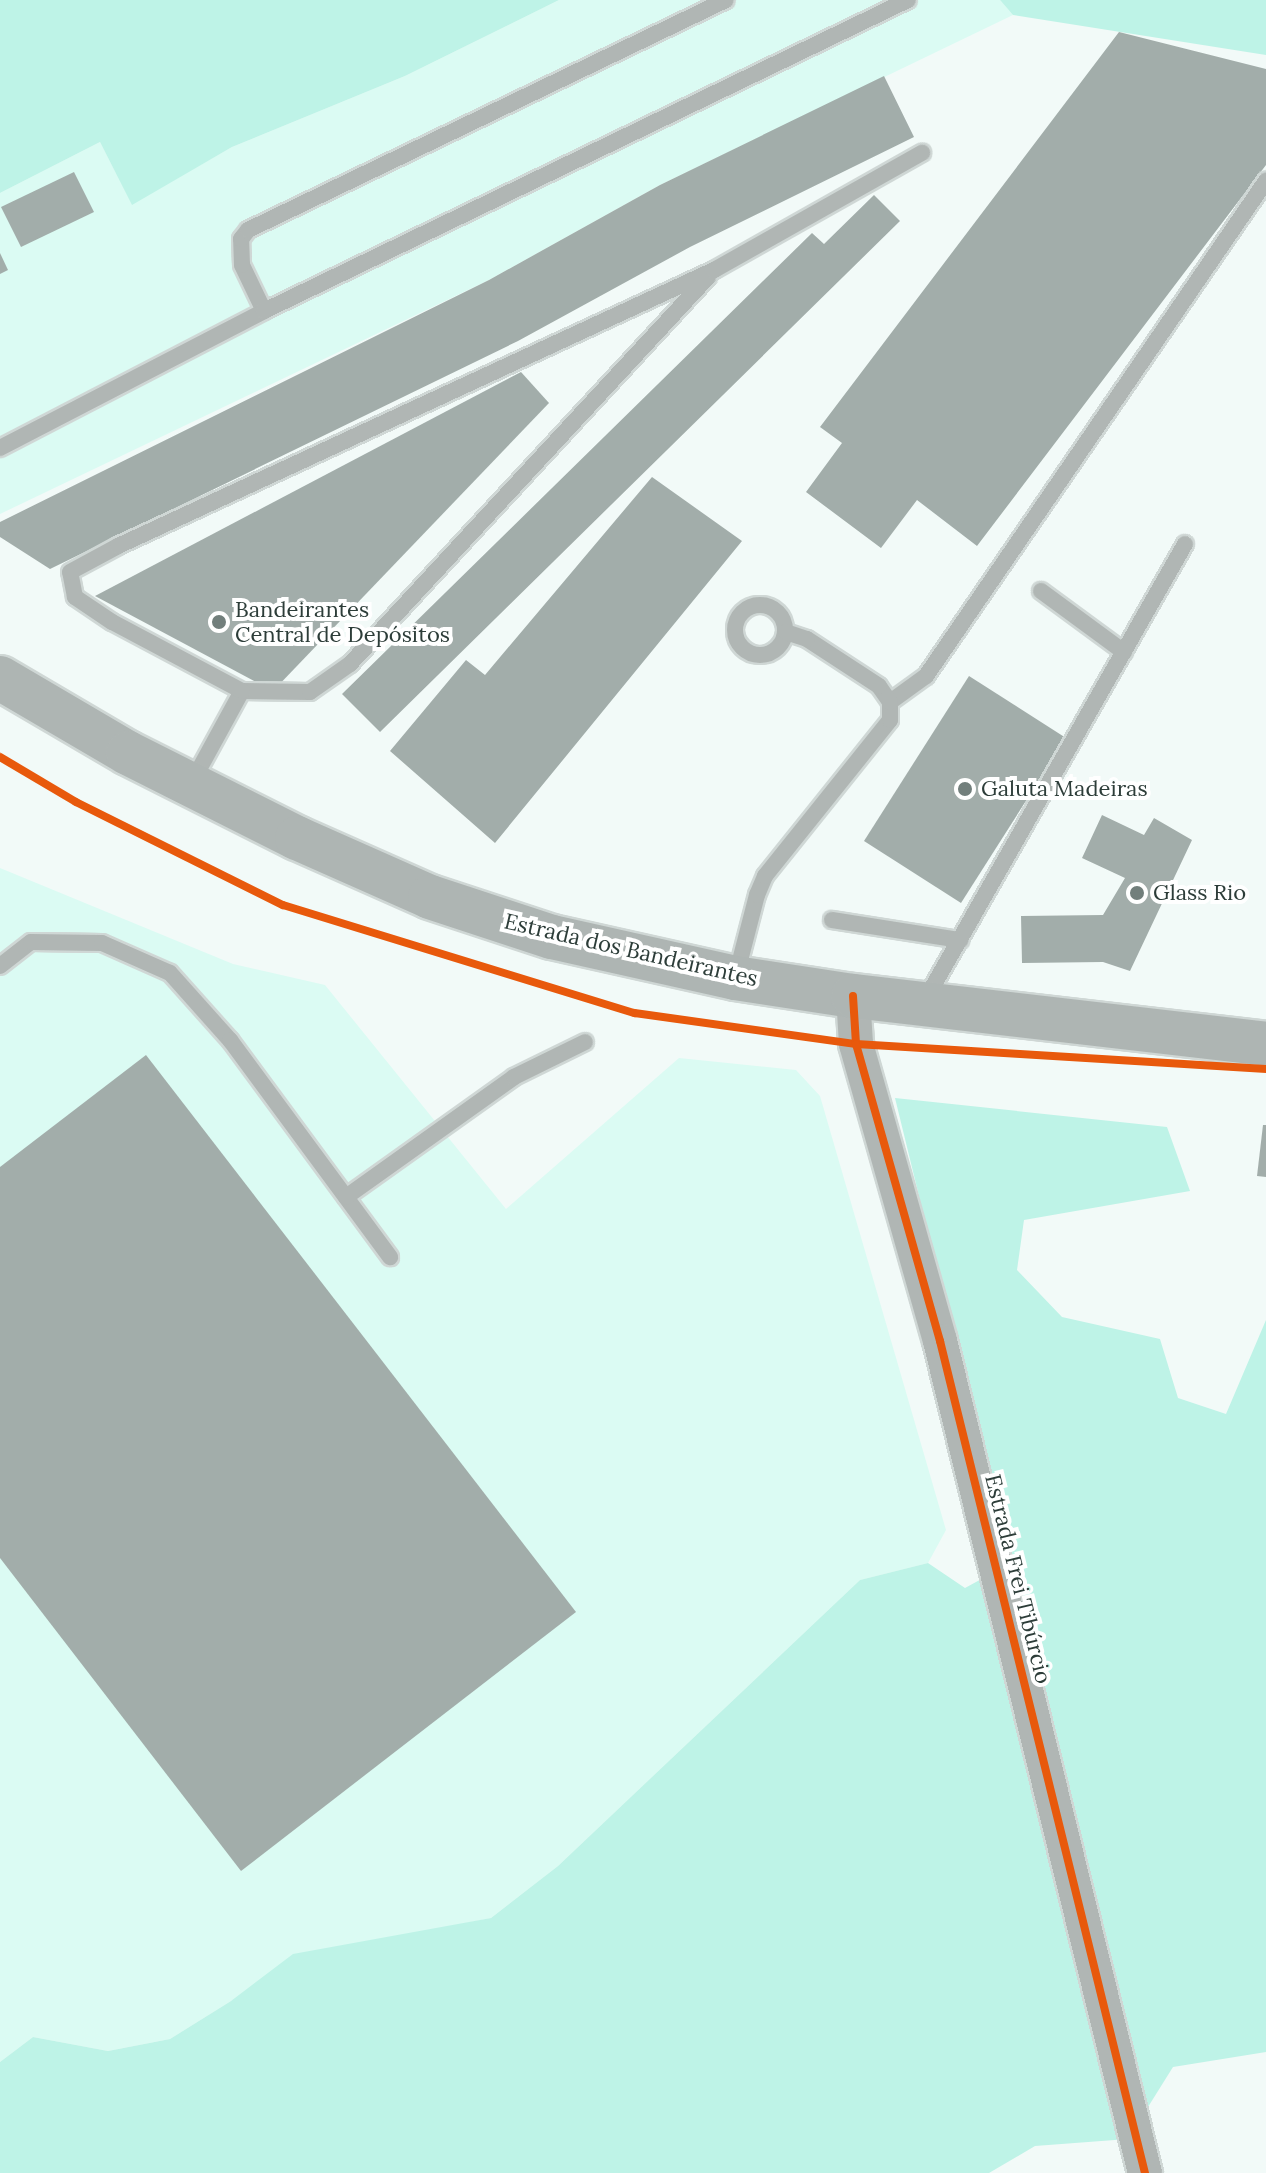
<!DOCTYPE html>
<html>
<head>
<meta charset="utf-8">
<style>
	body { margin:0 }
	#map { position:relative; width:1266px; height:2173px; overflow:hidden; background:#f2faf8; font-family:Lora,serif }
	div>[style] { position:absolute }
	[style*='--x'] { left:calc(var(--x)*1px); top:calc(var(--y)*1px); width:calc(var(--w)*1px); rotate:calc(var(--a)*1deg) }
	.built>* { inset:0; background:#dbfbf3 }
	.green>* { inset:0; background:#bef3e7 }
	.building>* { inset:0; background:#a2adaa }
	.roads { filter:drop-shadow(2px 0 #cfd7d5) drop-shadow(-2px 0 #cfd7d5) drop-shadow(0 2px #cfd7d5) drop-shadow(0 -2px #cfd7d5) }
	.lane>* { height:16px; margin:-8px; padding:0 8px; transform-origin:8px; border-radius:8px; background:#b0b6b4 }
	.lane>.ring { margin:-8px; padding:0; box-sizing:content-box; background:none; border:16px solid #b0b6b4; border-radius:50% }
	.street>* { height:34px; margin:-17px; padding:0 17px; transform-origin:17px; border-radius:17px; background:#b0b6b4 }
	.secondary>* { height:44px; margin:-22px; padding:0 22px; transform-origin:22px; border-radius:22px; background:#aeb5b3 }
	.cycleway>* { height:8px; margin:-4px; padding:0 4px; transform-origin:4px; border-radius:4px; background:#e8590c }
	.dots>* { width:22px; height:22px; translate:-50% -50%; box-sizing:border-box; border:4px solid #fff; border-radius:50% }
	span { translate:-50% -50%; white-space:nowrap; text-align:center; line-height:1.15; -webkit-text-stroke:8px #fff; paint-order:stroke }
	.poi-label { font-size:22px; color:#2d3d39 }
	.left { translate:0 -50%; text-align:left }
	.street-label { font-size:22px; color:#2d3d39 }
</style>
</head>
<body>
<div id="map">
	<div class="built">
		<div style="clip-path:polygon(559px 0,1000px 0,1013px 15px,660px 185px,489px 280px,0 514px,0 193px,100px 142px,132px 204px,232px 147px,405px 76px)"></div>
		<div style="clip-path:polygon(0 868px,233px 964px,325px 985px,506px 1209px,679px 1058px,796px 1070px,820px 1096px,946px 1530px,928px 1563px,860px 1580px,558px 1866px,491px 1918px,412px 1934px,231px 2001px,170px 2039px,108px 2051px,33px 2037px,0 2062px)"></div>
	</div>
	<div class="green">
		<div style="clip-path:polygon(0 0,559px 0,405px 76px,232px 147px,132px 205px,100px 142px,0 193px)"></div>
		<div style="clip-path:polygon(1000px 0,1266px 0,1266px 55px,1013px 15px)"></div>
		<div style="clip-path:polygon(895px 1098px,1167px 1127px,1190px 1191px,1024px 1220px,1017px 1270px,1062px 1317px,1160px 1339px,1178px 1398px,1226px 1414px,1266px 1320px,1266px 2052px,1173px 2067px,1128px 2139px,1035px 2146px,989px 2173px,0 2173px,0 2062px,33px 2037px,108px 2051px,170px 2039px,231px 2001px,293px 1954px,491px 1918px,558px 1866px,860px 1580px,928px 1563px,965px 1588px,1009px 1564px)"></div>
	</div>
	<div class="building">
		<div style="clip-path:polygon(1119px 32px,1266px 69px,1266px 165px,977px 546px,917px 500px,881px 548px,806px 492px,842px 443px,820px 427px)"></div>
		<div style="clip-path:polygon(884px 76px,914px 137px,690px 247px,518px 341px,50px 569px,0 537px,0 522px,489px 280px,660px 185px)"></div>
		<div style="clip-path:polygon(74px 172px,94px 212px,21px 247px,1px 207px)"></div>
		<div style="clip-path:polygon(874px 195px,900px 221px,380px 732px,342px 694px,812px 233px,824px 244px)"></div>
		<div style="clip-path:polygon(0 253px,8px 270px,0 274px)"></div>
		<div style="clip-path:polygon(521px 372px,549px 403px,273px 691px,95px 596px)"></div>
		<div style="clip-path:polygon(652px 477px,742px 541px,495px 843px,390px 751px,466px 660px,485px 675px)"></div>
		<div style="clip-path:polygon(969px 676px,1066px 738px,961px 903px,864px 841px)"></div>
		<div style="clip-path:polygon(1102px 815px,1144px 835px,1154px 818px,1192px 840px,1130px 971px,1103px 962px,1022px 963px,1021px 916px,1103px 915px,1125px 878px,1082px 858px)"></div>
		<div style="clip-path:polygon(146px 1055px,576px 1612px,241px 1871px,0 1558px,0 1167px)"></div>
		<div style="clip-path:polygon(1263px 1125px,1266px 1125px,1266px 1177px,1257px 1176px)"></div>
	</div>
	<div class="roads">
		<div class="lane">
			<div style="--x:264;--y:311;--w:51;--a:-115.6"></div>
			<div style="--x:242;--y:265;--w:26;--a:-92"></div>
			<div style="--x:241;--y:239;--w:11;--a:-52"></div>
			<div style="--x:248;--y:230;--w:530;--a:-25.7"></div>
			<div style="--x:0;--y:448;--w:297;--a:-27.4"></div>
			<div style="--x:264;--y:311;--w:715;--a:-25.78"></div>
			<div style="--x:1041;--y:591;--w:103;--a:36.3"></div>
			<div class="ring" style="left:735px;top:605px;width:34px;height:34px"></div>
			<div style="--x:242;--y:691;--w:68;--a:0.8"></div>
			<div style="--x:310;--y:692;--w:49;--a:-35"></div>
			<div style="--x:350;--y:664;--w:527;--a:-47.23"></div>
			<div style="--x:890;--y:702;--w:44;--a:-35.8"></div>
			<div style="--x:926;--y:676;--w:601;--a:-55.52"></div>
			<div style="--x:191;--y:784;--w:106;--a:-61.3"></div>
			<div style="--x:242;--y:691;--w:147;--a:-152"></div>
			<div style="--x:112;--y:622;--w:45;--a:-146"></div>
			<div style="--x:75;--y:597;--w:25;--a:-101"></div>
			<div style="--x:70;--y:572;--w:55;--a:-28.4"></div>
			<div style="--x:118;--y:546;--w:657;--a:-24.85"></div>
			<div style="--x:714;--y:270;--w:239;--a:-29.4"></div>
			<div style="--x:832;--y:920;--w:130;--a:8.9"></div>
			<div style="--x:0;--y:966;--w:39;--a:-38"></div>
			<div style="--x:31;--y:942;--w:71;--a:0.8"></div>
			<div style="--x:102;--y:943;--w:74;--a:23.8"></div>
			<div style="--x:170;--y:973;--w:90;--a:48.2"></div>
			<div style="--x:230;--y:1040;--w:270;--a:53.6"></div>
			<div style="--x:736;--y:976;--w:84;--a:-75.5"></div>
			<div style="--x:757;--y:895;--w:21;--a:-67"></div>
			<div style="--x:765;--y:876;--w:200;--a:-51.3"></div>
			<div style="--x:890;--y:720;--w:18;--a:-90"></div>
			<div style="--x:890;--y:702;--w:19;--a:-125"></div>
			<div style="--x:879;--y:686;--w:86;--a:-146.9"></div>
			<div style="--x:807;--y:639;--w:22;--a:-162"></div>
			<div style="--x:924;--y:1002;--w:527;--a:-60.32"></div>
			<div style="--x:346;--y:1197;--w:206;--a:-35.5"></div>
			<div style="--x:514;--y:1077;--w:79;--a:-26.2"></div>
		</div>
		<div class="street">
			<div style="--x:853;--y:996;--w:48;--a:86.4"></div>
			<div style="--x:856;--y:1044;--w:309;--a:74.2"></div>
			<div style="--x:940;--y:1341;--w:857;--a:76.16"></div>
		</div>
		<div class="secondary">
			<div style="--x:0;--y:678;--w:148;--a:30.4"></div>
			<div style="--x:128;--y:753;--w:189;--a:26.7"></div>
			<div style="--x:297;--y:838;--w:145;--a:23.9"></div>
			<div style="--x:430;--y:897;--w:128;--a:18.2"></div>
			<div style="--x:552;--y:937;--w:188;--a:12.6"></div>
			<div style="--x:735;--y:978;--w:119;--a:8.7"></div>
			<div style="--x:853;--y:996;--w:416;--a:6.6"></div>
		</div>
	</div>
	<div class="cycleway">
		<div style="--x:0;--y:757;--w:88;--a:30.6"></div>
		<div style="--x:76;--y:802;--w:231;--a:26.5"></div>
		<div style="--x:283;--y:905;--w:368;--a:17.1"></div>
		<div style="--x:635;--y:1013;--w:223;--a:8"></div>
		<div style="--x:856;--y:1044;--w:411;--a:3.5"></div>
		<div style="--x:853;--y:996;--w:48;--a:86.4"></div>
		<div style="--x:856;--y:1044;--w:309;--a:74.2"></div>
		<div style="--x:940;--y:1341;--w:857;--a:76.16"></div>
	</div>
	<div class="dots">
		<div style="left:219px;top:622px;background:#727f7c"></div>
		<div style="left:965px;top:789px;background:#727f7c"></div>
		<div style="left:1137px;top:893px;background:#727f7c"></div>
	</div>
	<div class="poi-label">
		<span class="left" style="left:235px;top:622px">Bandeirantes<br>Central de Depósitos</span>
		<span class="left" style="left:981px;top:789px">Galuta Madeiras</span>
		<span class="left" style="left:1153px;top:893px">Glass Rio</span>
	</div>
	<div class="street-label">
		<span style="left:631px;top:950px;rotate:13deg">Estrada dos Bandeirantes</span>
		<span style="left:1018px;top:1579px;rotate:76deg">Estrada Frei Tibúrcio</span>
	</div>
</div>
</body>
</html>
